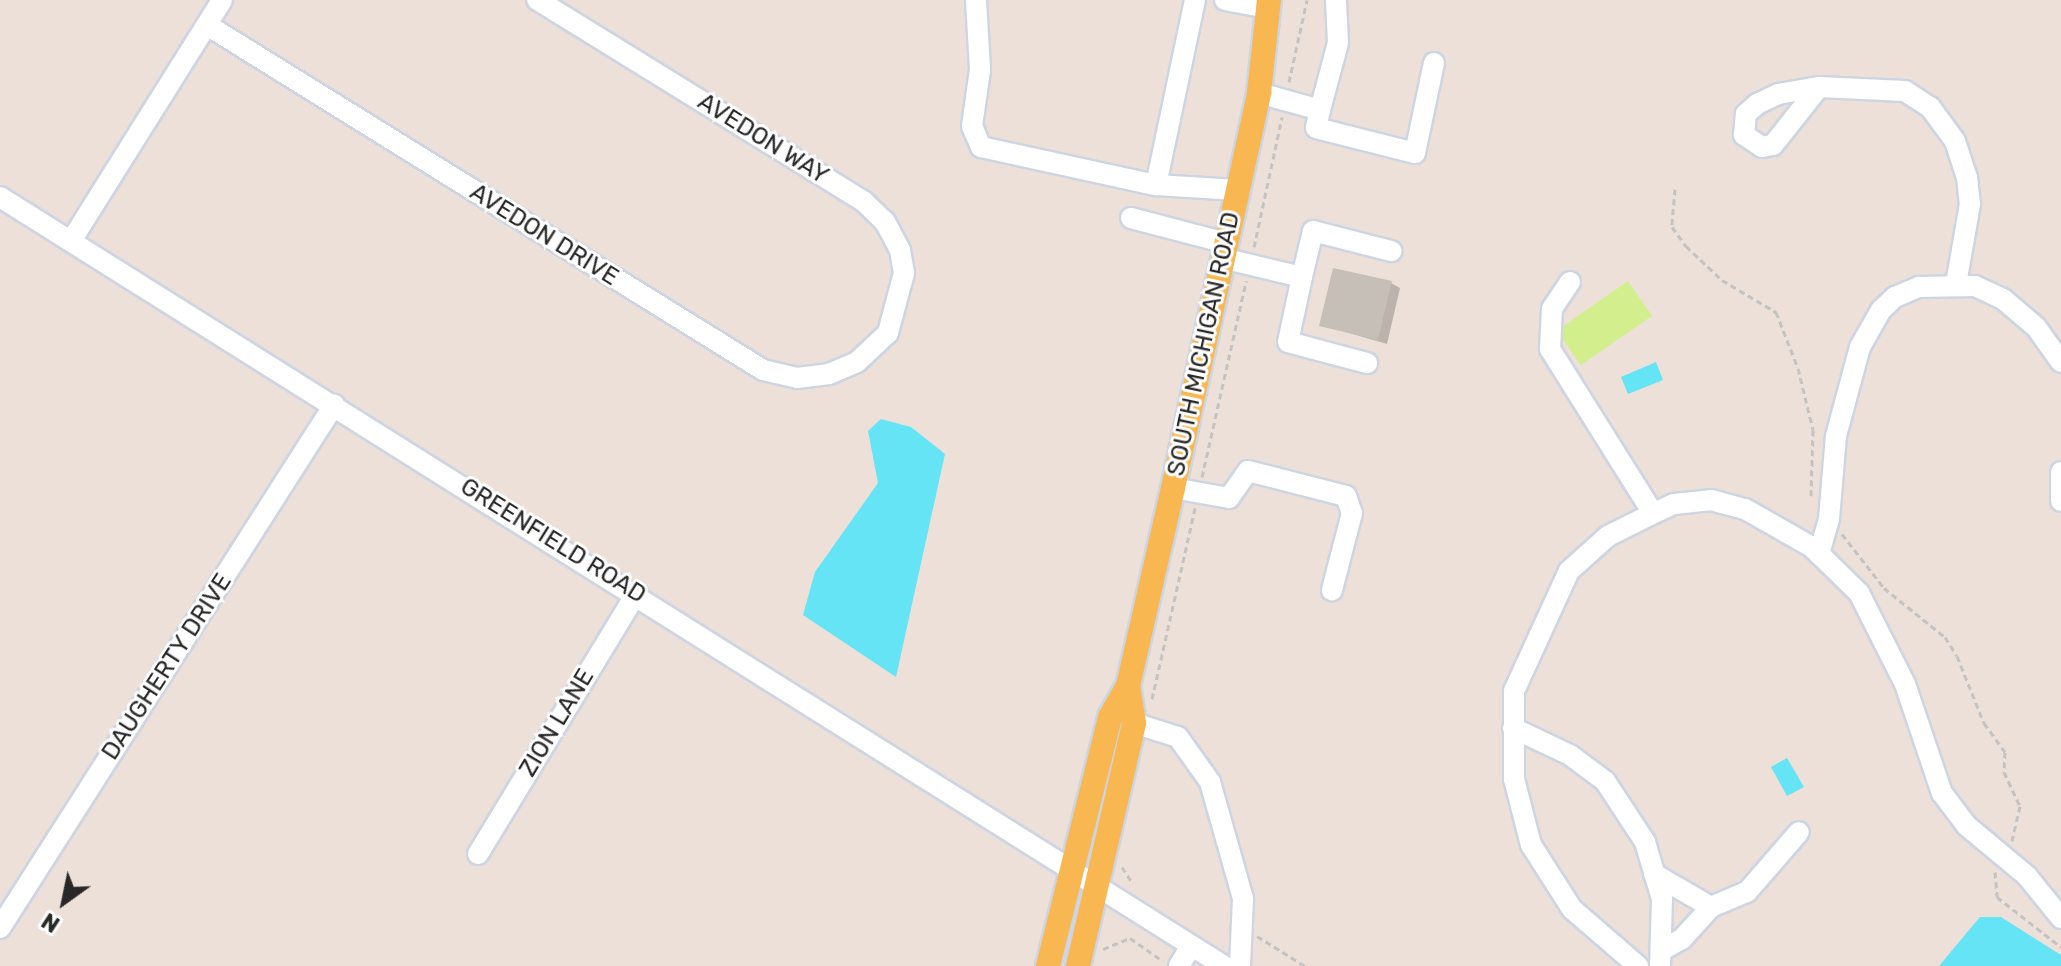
<!DOCTYPE html>
<html>
<head>
<meta charset="utf-8">
<style>
	body { margin:0 }
	#map { position:relative; width:2061px; height:966px; overflow:hidden; background:#ece0d8; font-family:Rubik,sans-serif }
	div>[style] { position:absolute }
	[style*='--x'] { left:calc(var(--x)*1px); top:calc(var(--y)*1px); width:calc(var(--w)*1px); rotate:calc(var(--a)*1deg) }
	.pitch>* { inset:0; background:#d3ee8c }
	.water>* { inset:0; background:#64e4f5 }
	.shadow>* { inset:0; background:#0003 }
	.building>* { inset:0; background:#c5bfb7 }
	.path>* { height:3px; margin-top:-1.5px; transform-origin:0; background:repeating-linear-gradient(90deg,#c3c3c3 0 6px,transparent 0 10px) }
	.roads { filter:drop-shadow(2px 0 #cdd5e2) drop-shadow(-2px 0 #cdd5e2) drop-shadow(0 2px #cdd5e2) drop-shadow(0 -2px #cdd5e2) }
	.minor>* { height:20px; margin:-10px; padding:0 10px; transform-origin:10px; border-radius:10px; background:#fff }
	.major>* { height:24px; margin:-12px; padding:0 12px; transform-origin:12px; border-radius:12px; background:#f8b751 }
	span { translate:-50% -50%; white-space:nowrap; text-align:center; line-height:1.15; -webkit-text-stroke:6px #fff; paint-order:stroke }
	.street-label { font-size:24px; color:#282828 }
	.north { position:absolute; left:24px; top:862px; width:80px; height:80px; -webkit-text-stroke:6px #fff; paint-order:stroke; rotate:213deg; font-size:22px; font-weight:700; line-height:32px; text-align:center; color:#282828 }
	.north::after { content:''; display:block; margin:auto; width:28px; height:36px; background:#282828; clip-path:polygon(50% 0,100% 100%,50% 72%,0 100%) }
</style>
</head>
<body>
<div id="map">
	<div class="pitch">
		<div style="clip-path:polygon(1628px 281px,1652px 316px,1581px 365px,1560px 336px,1562px 327px)"></div>
	</div>
	<div class="water">
		<div style="clip-path:polygon(1656px 362px,1663px 380px,1628px 394px,1621px 377px)"></div>
		<div style="clip-path:polygon(881px 419px,911px 427px,945px 454px,896px 677px,803px 615px,815px 572px,878px 483px,868px 431px)"></div>
		<div style="clip-path:polygon(1787px 758px,1804px 787px,1787px 796px,1771px 767px)"></div>
		<div style="clip-path:polygon(1980px 917px,2001px 917px,2061px 955px,2061px 966px,1939px 966px)"></div>
	</div>
	<div class="shadow">
		<div style="clip-path:polygon(1391px 283px,1400px 288px,1387px 344px,1322px 325px)"></div>
	</div>
	<div class="building">
		<div style="clip-path:polygon(1333px 268px,1392px 281px,1378px 340px,1319px 326px)"></div>
	</div>
	<div class="path">
		<div style="--x:1289;--y:82;--w:84;--a:-77.6"></div>
		<div style="--x:1675;--y:189;--w:38;--a:95"></div>
		<div style="--x:1672;--y:227;--w:24;--a:54"></div>
		<div style="--x:1686;--y:246;--w:50;--a:43.4"></div>
		<div style="--x:1722;--y:280;--w:63;--a:30.7"></div>
		<div style="--x:1776;--y:312;--w:60;--a:68.6"></div>
		<div style="--x:1798;--y:368;--w:64;--a:76.4"></div>
		<div style="--x:1813;--y:430;--w:68;--a:91.7"></div>
		<div style="--x:1254;--y:247;--w:133;--a:-77.8"></div>
		<div style="--x:1202;--y:477;--w:201;--a:-77.3"></div>
		<div style="--x:1842;--y:534;--w:68;--a:52.1"></div>
		<div style="--x:1884;--y:588;--w:78;--a:38.8"></div>
		<div style="--x:1945;--y:637;--w:22;--a:58"></div>
		<div style="--x:1957;--y:656;--w:72;--a:68.1"></div>
		<div style="--x:1984;--y:723;--w:36;--a:54"></div>
		<div style="--x:2005;--y:752;--w:20;--a:93"></div>
		<div style="--x:2004;--y:772;--w:38;--a:65"></div>
		<div style="--x:2020;--y:806;--w:36;--a:103"></div>
		<div style="--x:1152;--y:699;--w:196;--a:-77.3"></div>
		<div style="--x:1122;--y:867;--w:20;--a:57"></div>
		<div style="--x:1995;--y:872;--w:25;--a:85"></div>
		<div style="--x:1997;--y:897;--w:81;--a:38"></div>
		<div style="--x:1257;--y:936;--w:57;--a:32"></div>
		<div style="--x:1103;--y:949;--w:29;--a:-22"></div>
		<div style="--x:1130;--y:938;--w:40;--a:34.9"></div>
	</div>
	<div class="roads">
		<div class="minor">
			<div style="--x:976;--y:0;--w:70;--a:86.7"></div>
			<div style="--x:980;--y:70;--w:57;--a:98.1"></div>
			<div style="--x:972;--y:126;--w:23;--a:67"></div>
			<div style="--x:981;--y:147;--w:179;--a:12.3"></div>
			<div style="--x:1156;--y:185;--w:81;--a:3.5"></div>
			<div style="--x:1225;--y:0;--w:44;--a:10.5"></div>
			<div style="--x:207;--y:25;--w:654;--a:31.82"></div>
			<div style="--x:763;--y:370;--w:35;--a:13"></div>
			<div style="--x:797;--y:378;--w:32;--a:-7"></div>
			<div style="--x:829;--y:374;--w:30;--a:-23"></div>
			<div style="--x:857;--y:362;--w:42;--a:-43.1"></div>
			<div style="--x:888;--y:333;--w:62;--a:-75.1"></div>
			<div style="--x:904;--y:273;--w:23;--a:-100"></div>
			<div style="--x:900;--y:250;--w:32;--a:-118"></div>
			<div style="--x:885;--y:222;--w:30;--a:-136"></div>
			<div style="--x:863;--y:201;--w:383;--a:-148.3"></div>
			<div style="--x:1819;--y:87;--w:74;--a:128.4"></div>
			<div style="--x:1773;--y:145;--w:11;--a:170"></div>
			<div style="--x:1762;--y:147;--w:22;--a:-146"></div>
			<div style="--x:1744;--y:135;--w:21;--a:-85"></div>
			<div style="--x:1746;--y:114;--w:15;--a:-42"></div>
			<div style="--x:1757;--y:104;--w:23;--a:-25"></div>
			<div style="--x:1778;--y:94;--w:42;--a:-9.7"></div>
			<div style="--x:1819;--y:87;--w:86;--a:2.7"></div>
			<div style="--x:1905;--y:91;--w:30;--a:33"></div>
			<div style="--x:1930;--y:107;--w:42;--a:53.7"></div>
			<div style="--x:1955;--y:141;--w:38;--a:72"></div>
			<div style="--x:1967;--y:177;--w:27;--a:84"></div>
			<div style="--x:1970;--y:204;--w:81;--a:99.9"></div>
			<div style="--x:1259;--y:93;--w:63;--a:15.6"></div>
			<div style="--x:1320;--y:110;--w:18;--a:103"></div>
			<div style="--x:1316;--y:128;--w:102;--a:14.2"></div>
			<div style="--x:1415;--y:153;--w:92;--a:-78.1"></div>
			<div style="--x:1320;--y:110;--w:69;--a:-75"></div>
			<div style="--x:1338;--y:43;--w:43;--a:-92.7"></div>
			<div style="--x:1156;--y:185;--w:189;--a:-78.1"></div>
			<div style="--x:0;--y:197;--w:1446;--a:32.14"></div>
			<div style="--x:1131;--y:218;--w:98;--a:14.7"></div>
			<div style="--x:71;--y:241;--w:284;--a:-57.9"></div>
			<div style="--x:1222;--y:258;--w:82;--a:13.4"></div>
			<div style="--x:1302;--y:277;--w:47;--a:-76.6"></div>
			<div style="--x:1313;--y:231;--w:81;--a:14.4"></div>
			<div style="--x:1302;--y:277;--w:66;--a:102.2"></div>
			<div style="--x:1288;--y:342;--w:82;--a:14.9"></div>
			<div style="--x:1570;--y:282;--w:32;--a:124"></div>
			<div style="--x:1552;--y:309;--w:40;--a:92.9"></div>
			<div style="--x:1550;--y:349;--w:194;--a:57.9"></div>
			<div style="--x:2061;--y:472;--w:29;--a:90"></div>
			<div style="--x:1173;--y:488;--w:57;--a:10.1"></div>
			<div style="--x:1229;--y:498;--w:33;--a:-55"></div>
			<div style="--x:1248;--y:471;--w:101;--a:14.3"></div>
			<div style="--x:1346;--y:496;--w:18;--a:71"></div>
			<div style="--x:1352;--y:513;--w:80;--a:104.6"></div>
			<div style="--x:1819;--y:554;--w:36;--a:-74"></div>
			<div style="--x:1829;--y:519;--w:83;--a:-85.2"></div>
			<div style="--x:1836;--y:436;--w:92;--a:-74.9"></div>
			<div style="--x:1860;--y:347;--w:43;--a:-60.4"></div>
			<div style="--x:1881;--y:310;--w:19;--a:-43"></div>
			<div style="--x:1895;--y:297;--w:26;--a:-23"></div>
			<div style="--x:1919;--y:287;--w:56;--a:-1"></div>
			<div style="--x:1975;--y:286;--w:31;--a:25"></div>
			<div style="--x:2003;--y:299;--w:43;--a:40.3"></div>
			<div style="--x:2036;--y:327;--w:43;--a:54.5"></div>
			<div style="--x:1134;--y:723;--w:46;--a:17.7"></div>
			<div style="--x:1178;--y:737;--w:55;--a:54.6"></div>
			<div style="--x:1210;--y:782;--w:122;--a:74.2"></div>
			<div style="--x:1243;--y:899;--w:67;--a:92.6"></div>
			<div style="--x:1513;--y:728;--w:63;--a:25.3"></div>
			<div style="--x:1570;--y:755;--w:44;--a:36.6"></div>
			<div style="--x:1605;--y:781;--w:73;--a:56.7"></div>
			<div style="--x:1645;--y:842;--w:59;--a:73.4"></div>
			<div style="--x:1662;--y:899;--w:67;--a:91.7"></div>
			<div style="--x:478;--y:854;--w:306;--a:-58.7"></div>
			<div style="--x:1654;--y:874;--w:66;--a:30.1"></div>
			<div style="--x:0;--y:928;--w:621;--a:-57.44"></div>
			<div style="--x:1662;--y:950;--w:23;--a:-29"></div>
			<div style="--x:1682;--y:939;--w:43;--a:-47.8"></div>
			<div style="--x:1711;--y:907;--w:39;--a:-23"></div>
			<div style="--x:1747;--y:892;--w:79;--a:-49.1"></div>
			<div style="--x:1179;--y:966;--w:23;--a:-59"></div>
			<div style="--x:1638;--y:966;--w:87;--a:-139.2"></div>
			<div style="--x:1572;--y:909;--w:76;--a:-122.6"></div>
			<div style="--x:1531;--y:845;--w:68;--a:-104.4"></div>
			<div style="--x:1514;--y:779;--w:88;--a:-90"></div>
			<div style="--x:1514;--y:691;--w:132;--a:-65.4"></div>
			<div style="--x:1569;--y:571;--w:52;--a:-41.9"></div>
			<div style="--x:1608;--y:536;--w:47;--a:-26.6"></div>
			<div style="--x:1650;--y:515;--w:26;--a:-25"></div>
			<div style="--x:1674;--y:504;--w:37;--a:-6"></div>
			<div style="--x:1711;--y:500;--w:35;--a:15"></div>
			<div style="--x:1745;--y:509;--w:77;--a:29.6"></div>
			<div style="--x:1812;--y:547;--w:66;--a:44.4"></div>
			<div style="--x:1859;--y:593;--w:102;--a:63.2"></div>
			<div style="--x:1905;--y:684;--w:115;--a:71.3"></div>
			<div style="--x:1942;--y:793;--w:41;--a:52.9"></div>
			<div style="--x:1967;--y:826;--w:78;--a:39.8"></div>
			<div style="--x:2027;--y:876;--w:54;--a:51"></div>
		</div>
		<div class="major">
			<div style="--x:1048;--y:966;--w:257;--a:-76"></div>
			<div style="--x:1110;--y:717;--w:36;--a:-60"></div>
			<div style="--x:1128;--y:686;--w:203;--a:-77.2"></div>
			<div style="--x:1173;--y:488;--w:404;--a:-77.7"></div>
			<div style="--x:1259;--y:93;--w:94;--a:-83.9"></div>
			<div style="--x:1078;--y:966;--w:249;--a:-77"></div>
			<div style="--x:1134;--y:723;--w:37;--a:-99"></div>
		</div>
	</div>
	<div class="street-label">
		<span style="left:763px;top:139px;rotate:32deg">AVEDON WAY</span>
		<span style="left:544px;top:235px;rotate:32deg">AVEDON DRIVE</span>
		<span style="left:1204px;top:344px;rotate:-78deg">SOUTH MICHIGAN ROAD</span>
		<span style="left:553px;top:541px;rotate:32deg">GREENFIELD ROAD</span>
		<span style="left:167px;top:667px;rotate:-57deg">DAUGHERTY DRIVE</span>
		<span style="left:557px;top:723px;rotate:-59deg">ZION LANE</span>
	</div>
	<div class="north">N</div>
</div>
</body>
</html>
